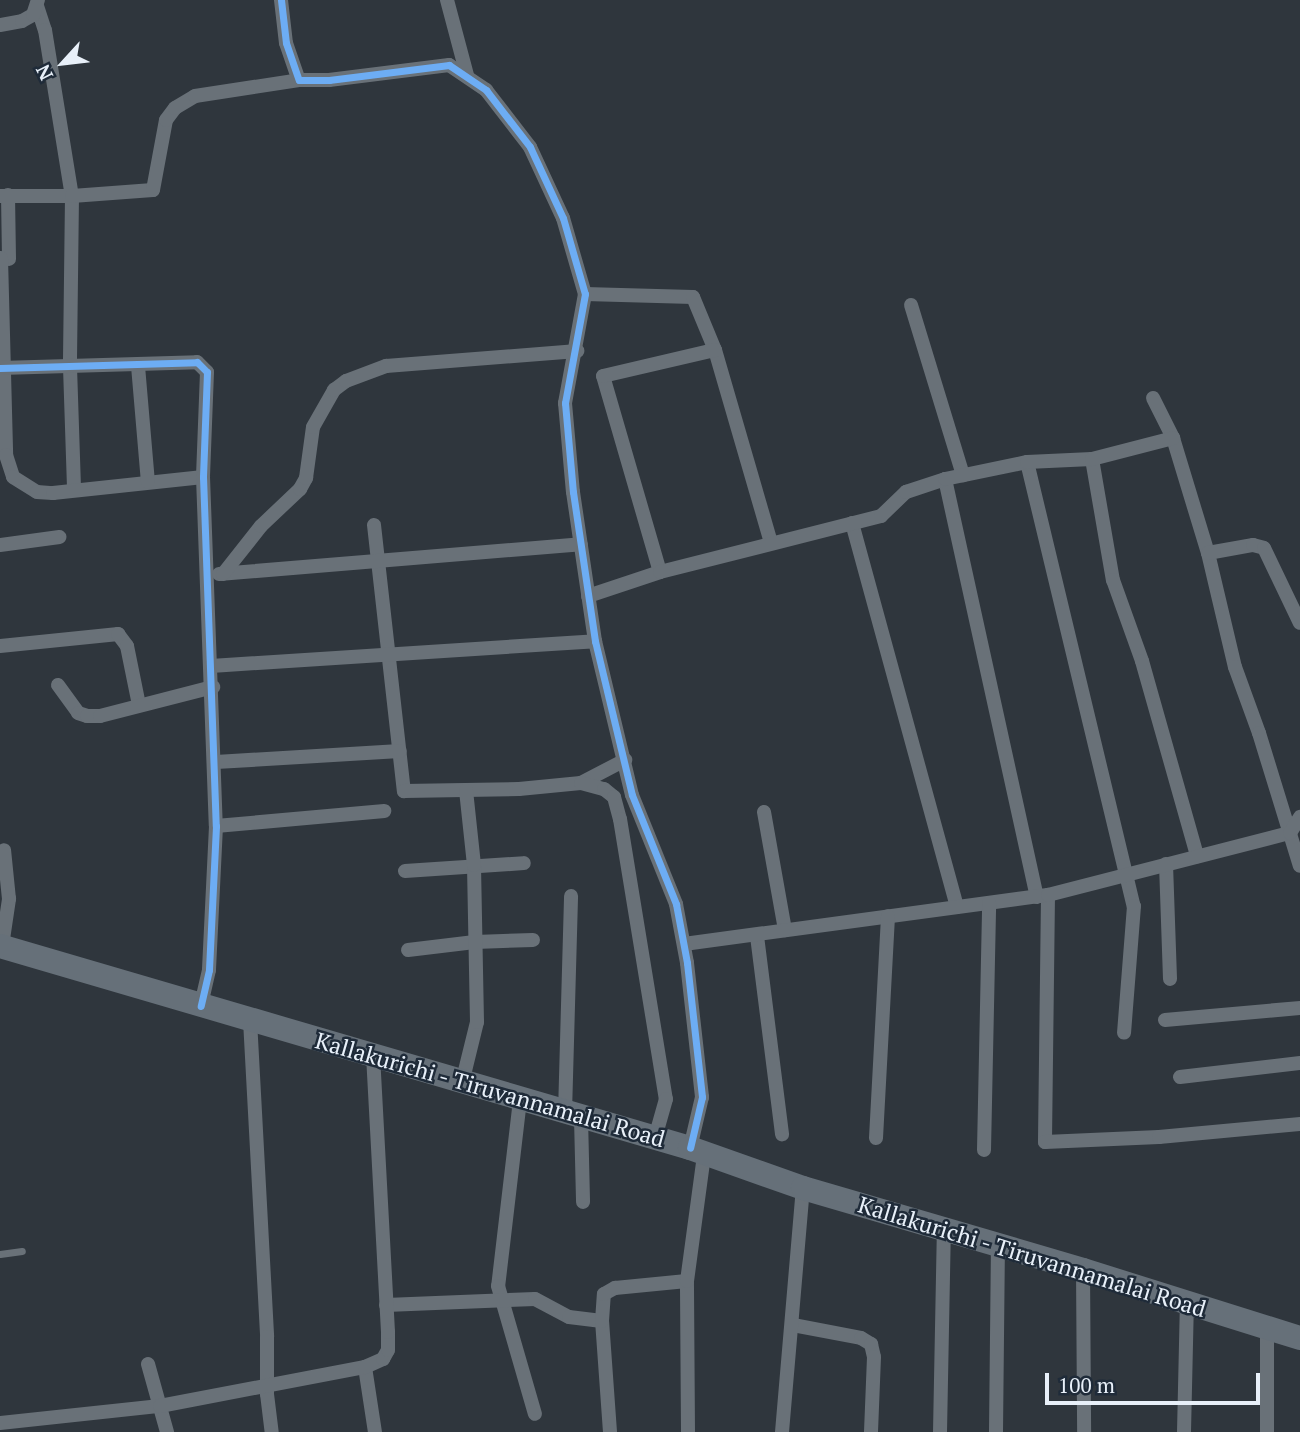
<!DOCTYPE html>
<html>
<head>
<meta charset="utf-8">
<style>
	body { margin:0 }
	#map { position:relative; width:1300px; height:1432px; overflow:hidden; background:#2f363d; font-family:"PT Serif",serif }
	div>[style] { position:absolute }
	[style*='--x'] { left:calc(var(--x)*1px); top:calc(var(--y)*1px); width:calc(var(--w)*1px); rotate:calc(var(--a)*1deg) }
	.service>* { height:7px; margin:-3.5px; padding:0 3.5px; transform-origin:3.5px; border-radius:3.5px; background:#697178 }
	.minor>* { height:14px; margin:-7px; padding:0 7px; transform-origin:7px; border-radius:7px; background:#697178 }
	.trunk>* { height:24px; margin:-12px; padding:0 12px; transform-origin:12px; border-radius:12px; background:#667079 }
	.cycleway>* { height:7px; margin:-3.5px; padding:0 3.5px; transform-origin:3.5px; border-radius:3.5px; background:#6dadf4 }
	span { translate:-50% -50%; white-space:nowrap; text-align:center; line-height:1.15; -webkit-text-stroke:5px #1f2b39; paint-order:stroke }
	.street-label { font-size:23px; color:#e8f0f9 }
	.north { position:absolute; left:28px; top:28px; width:70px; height:70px; -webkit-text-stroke:5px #1f2b39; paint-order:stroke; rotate:243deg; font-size:19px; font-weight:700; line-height:28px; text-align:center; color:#e8f0f9 }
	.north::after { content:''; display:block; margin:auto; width:24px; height:32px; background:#e8f0f9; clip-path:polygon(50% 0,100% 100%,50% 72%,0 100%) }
	.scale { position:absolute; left:1045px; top:1373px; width:215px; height:32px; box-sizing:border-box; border:4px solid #e8f0f9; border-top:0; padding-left:9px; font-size:21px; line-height:24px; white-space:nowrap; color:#e8f0f9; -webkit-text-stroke:5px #1f2b39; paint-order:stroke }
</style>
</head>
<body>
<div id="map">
	<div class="service">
		<div style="--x:0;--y:1254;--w:22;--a:-8"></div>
	</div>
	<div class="minor">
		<div style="--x:281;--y:0;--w:43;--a:83.4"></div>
		<div style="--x:286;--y:43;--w:39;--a:71"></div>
		<div style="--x:299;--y:80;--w:30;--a:0"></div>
		<div style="--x:329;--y:80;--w:121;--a:-7.1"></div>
		<div style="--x:449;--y:65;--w:45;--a:34"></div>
		<div style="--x:486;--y:90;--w:72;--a:52.3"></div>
		<div style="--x:530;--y:147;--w:78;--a:65.1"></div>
		<div style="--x:563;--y:218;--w:79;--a:73.9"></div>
		<div style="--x:585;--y:294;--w:111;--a:100.4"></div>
		<div style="--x:565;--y:403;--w:89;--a:84.9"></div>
		<div style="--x:573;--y:492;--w:151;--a:81.6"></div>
		<div style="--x:595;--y:641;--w:158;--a:76.5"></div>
		<div style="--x:632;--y:795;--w:118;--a:68"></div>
		<div style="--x:676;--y:904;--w:60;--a:79.4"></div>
		<div style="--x:687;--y:963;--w:135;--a:83.6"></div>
		<div style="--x:702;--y:1097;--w:52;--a:103.2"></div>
		<div style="--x:447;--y:0;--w:78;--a:75.1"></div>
		<div style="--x:37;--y:6;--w:25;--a:72"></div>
		<div style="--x:45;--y:30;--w:168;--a:80.8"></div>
		<div style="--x:72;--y:196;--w:171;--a:90.7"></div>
		<div style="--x:70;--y:367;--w:123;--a:88.1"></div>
		<div style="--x:0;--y:25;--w:22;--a:-10"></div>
		<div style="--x:22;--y:21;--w:13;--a:-29"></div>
		<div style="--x:33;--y:15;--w:16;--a:-72"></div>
		<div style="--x:8;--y:195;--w:64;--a:89.1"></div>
		<div style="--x:0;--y:196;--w:72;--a:0"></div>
		<div style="--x:72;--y:196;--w:81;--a:-4.2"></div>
		<div style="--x:153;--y:190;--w:71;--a:-79.5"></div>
		<div style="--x:166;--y:120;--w:15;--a:-53"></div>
		<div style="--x:175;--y:108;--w:23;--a:-31"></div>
		<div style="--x:195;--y:96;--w:105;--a:-8.7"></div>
		<div style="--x:1;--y:258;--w:197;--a:88.5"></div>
		<div style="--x:6;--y:455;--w:23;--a:72"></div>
		<div style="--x:13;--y:477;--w:28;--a:32"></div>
		<div style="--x:37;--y:492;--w:16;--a:4"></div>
		<div style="--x:53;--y:493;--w:151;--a:-6.1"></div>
		<div style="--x:585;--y:294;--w:108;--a:1.6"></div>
		<div style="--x:693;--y:297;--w:57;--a:67.5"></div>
		<div style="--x:715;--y:350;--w:201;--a:73.8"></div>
		<div style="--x:911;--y:305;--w:178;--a:73"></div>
		<div style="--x:138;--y:366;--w:116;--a:85.1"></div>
		<div style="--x:0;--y:368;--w:197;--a:-1.7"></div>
		<div style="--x:197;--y:362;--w:14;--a:45"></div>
		<div style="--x:207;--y:372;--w:105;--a:92.2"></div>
		<div style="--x:203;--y:477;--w:349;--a:87.9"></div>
		<div style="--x:216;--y:826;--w:144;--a:92.8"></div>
		<div style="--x:209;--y:970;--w:37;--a:103"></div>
		<div style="--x:1153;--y:398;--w:45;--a:63.4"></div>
		<div style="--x:1173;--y:438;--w:120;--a:73.1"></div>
		<div style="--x:1208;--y:553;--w:117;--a:76.7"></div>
		<div style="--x:1235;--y:667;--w:70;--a:70"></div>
		<div style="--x:1259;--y:733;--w:139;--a:72.9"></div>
		<div style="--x:1092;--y:459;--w:123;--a:80.2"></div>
		<div style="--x:1113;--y:580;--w:86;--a:70.3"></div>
		<div style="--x:1142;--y:661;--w:203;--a:74.2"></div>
		<div style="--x:1027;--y:462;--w:457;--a:76.5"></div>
		<div style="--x:1134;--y:906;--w:127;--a:94.5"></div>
		<div style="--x:945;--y:479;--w:428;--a:77.6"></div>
		<div style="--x:852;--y:523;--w:398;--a:74.7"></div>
		<div style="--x:374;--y:525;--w:268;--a:83.6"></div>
		<div style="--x:404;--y:791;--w:115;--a:-1"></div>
		<div style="--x:519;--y:789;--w:62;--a:-5.5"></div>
		<div style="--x:581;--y:783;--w:50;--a:-27.6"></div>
		<div style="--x:0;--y:545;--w:60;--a:-7.7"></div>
		<div style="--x:1208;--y:553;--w:46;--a:-10.1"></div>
		<div style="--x:1253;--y:545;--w:11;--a:15"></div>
		<div style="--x:1264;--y:548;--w:83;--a:64.4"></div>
		<div style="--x:660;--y:572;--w:204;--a:-106.2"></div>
		<div style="--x:603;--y:376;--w:115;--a:-13.1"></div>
		<div style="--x:219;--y:574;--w:363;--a:-4.7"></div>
		<div style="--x:223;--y:574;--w:61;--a:-51.6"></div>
		<div style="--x:261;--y:526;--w:54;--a:-43.5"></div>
		<div style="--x:300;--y:489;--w:13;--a:-61"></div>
		<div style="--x:306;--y:478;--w:51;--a:-82.2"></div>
		<div style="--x:313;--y:427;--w:43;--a:-60.4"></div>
		<div style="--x:334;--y:390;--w:15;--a:-37"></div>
		<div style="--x:346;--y:381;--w:43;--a:-20.6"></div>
		<div style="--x:386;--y:366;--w:192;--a:-4.5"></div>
		<div style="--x:588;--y:596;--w:76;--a:-18.4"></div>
		<div style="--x:660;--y:572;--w:228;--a:-14.2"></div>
		<div style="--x:881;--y:516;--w:35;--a:-44"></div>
		<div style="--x:906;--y:492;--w:41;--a:-18.4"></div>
		<div style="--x:945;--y:479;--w:84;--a:-11.7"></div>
		<div style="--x:1027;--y:462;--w:65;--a:-2.6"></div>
		<div style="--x:1092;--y:459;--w:84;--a:-14.5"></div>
		<div style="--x:0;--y:646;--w:119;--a:-5.8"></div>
		<div style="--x:118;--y:634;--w:15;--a:53"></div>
		<div style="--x:127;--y:646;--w:60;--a:78.5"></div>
		<div style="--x:211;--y:666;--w:385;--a:-3.7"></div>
		<div style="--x:58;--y:685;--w:34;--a:54"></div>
		<div style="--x:78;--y:713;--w:9;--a:18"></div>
		<div style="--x:87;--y:716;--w:13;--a:0"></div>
		<div style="--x:100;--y:716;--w:117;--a:-14.4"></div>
		<div style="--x:216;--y:762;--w:184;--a:-3.4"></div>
		<div style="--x:581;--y:783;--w:24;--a:15"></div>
		<div style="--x:604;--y:789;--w:13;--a:39"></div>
		<div style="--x:614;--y:797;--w:23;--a:75"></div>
		<div style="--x:620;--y:819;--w:284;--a:80.7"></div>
		<div style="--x:666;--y:1099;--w:41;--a:105.8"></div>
		<div style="--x:764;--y:812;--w:120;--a:79.9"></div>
		<div style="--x:216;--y:826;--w:169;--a:-5.1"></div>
		<div style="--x:1166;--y:864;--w:115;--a:88"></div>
		<div style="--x:405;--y:871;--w:119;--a:-3.8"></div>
		<div style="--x:1048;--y:895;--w:247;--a:90.7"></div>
		<div style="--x:1045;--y:1142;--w:114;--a:-2.5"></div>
		<div style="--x:1159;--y:1137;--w:142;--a:-5.3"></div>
		<div style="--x:757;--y:936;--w:200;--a:82.8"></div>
		<div style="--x:684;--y:944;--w:367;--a:-7.7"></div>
		<div style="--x:1048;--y:895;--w:250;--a:-14.4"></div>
		<div style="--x:1290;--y:833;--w:19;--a:-58"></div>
		<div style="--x:2;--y:946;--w:48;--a:-81.5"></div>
		<div style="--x:9;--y:899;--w:49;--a:-95.8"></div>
		<div style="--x:408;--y:950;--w:67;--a:-6.8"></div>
		<div style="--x:475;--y:942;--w:58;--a:-2"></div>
		<div style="--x:250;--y:1020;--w:317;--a:86.9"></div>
		<div style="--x:267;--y:1337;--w:57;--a:90"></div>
		<div style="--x:267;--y:1394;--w:38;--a:83"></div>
		<div style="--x:1165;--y:1020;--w:136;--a:-5.1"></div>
		<div style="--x:1180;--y:1077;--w:121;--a:-6.7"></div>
		<div style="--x:462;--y:1083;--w:63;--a:-76.2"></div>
		<div style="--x:477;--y:1022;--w:157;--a:-91.1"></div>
		<div style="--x:474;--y:865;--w:75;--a:-96.1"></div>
		<div style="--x:520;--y:1100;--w:187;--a:96.7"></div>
		<div style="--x:498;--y:1286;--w:133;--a:73.9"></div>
		<div style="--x:565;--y:1113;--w:217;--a:-88.4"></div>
		<div style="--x:581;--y:1118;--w:84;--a:88.6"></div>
		<div style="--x:876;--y:1138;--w:222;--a:-86.9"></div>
		<div style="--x:984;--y:1150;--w:247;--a:-88.8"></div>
		<div style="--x:1083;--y:1270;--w:162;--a:89.6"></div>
		<div style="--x:386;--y:1305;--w:149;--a:-2.3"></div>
		<div style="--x:535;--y:1299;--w:38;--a:28"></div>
		<div style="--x:569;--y:1317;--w:33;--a:7"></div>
		<div style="--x:793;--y:1325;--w:69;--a:10.8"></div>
		<div style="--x:861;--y:1338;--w:12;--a:31"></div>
		<div style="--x:871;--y:1344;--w:13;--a:77"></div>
		<div style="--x:874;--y:1357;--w:75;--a:92.3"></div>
		<div style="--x:1267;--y:1329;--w:103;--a:90"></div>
		<div style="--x:148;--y:1364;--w:71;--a:74.4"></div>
		<div style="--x:365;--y:1367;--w:66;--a:81.3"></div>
		<div style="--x:0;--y:1423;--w:161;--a:-6.1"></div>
		<div style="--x:160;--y:1406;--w:209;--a:-10.8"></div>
		<div style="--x:365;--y:1367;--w:20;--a:-24"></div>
		<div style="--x:383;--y:1359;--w:10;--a:-61"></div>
		<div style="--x:388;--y:1350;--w:18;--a:-90"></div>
		<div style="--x:388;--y:1332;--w:275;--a:-93.1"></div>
		<div style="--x:610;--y:1432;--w:111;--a:-94.1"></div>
		<div style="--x:602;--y:1321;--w:27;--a:-86"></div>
		<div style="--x:604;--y:1294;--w:13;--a:-29"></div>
		<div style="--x:615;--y:1288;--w:72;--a:-5.6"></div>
		<div style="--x:688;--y:1432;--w:151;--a:-90.4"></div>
		<div style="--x:687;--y:1281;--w:127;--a:-82.3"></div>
		<div style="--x:782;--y:1432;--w:245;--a:-85.1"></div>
		<div style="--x:940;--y:1432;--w:200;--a:-88.9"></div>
		<div style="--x:996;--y:1432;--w:185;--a:-89.4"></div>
		<div style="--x:1184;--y:1432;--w:130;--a:-88.7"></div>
	</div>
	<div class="trunk">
		<div style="--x:0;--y:946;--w:719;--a:16.32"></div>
		<div style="--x:690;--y:1148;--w:120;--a:19.5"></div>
		<div style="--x:803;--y:1188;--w:292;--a:16.3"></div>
		<div style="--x:1083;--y:1270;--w:227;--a:17.4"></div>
	</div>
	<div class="cycleway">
		<div style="--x:281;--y:0;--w:43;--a:83.4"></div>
		<div style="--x:286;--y:43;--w:39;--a:71"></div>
		<div style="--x:299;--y:80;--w:30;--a:0"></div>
		<div style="--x:329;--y:80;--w:121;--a:-7.1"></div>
		<div style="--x:449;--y:65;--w:45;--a:34"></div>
		<div style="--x:486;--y:90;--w:72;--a:52.3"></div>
		<div style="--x:530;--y:147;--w:78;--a:65.1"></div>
		<div style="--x:563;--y:218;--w:79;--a:73.9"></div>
		<div style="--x:585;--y:294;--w:111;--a:100.4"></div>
		<div style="--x:565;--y:403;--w:89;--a:84.9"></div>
		<div style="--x:573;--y:492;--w:151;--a:81.6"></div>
		<div style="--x:595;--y:641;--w:158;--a:76.5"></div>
		<div style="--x:632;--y:795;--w:118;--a:68"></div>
		<div style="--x:676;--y:904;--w:60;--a:79.4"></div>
		<div style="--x:687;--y:963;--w:135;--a:83.6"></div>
		<div style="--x:702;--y:1097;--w:52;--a:103.2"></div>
		<div style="--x:0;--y:368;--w:197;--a:-1.7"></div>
		<div style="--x:197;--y:362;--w:14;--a:45"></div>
		<div style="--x:207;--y:372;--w:105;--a:92.2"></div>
		<div style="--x:203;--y:477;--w:349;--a:87.9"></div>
		<div style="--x:216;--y:826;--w:144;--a:92.8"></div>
		<div style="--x:209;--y:970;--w:37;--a:103"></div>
	</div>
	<div class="street-label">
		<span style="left:490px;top:1090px;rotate:16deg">Kallakurichi - Tiruvannamalai Road</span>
		<span style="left:1032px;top:1257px;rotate:17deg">Kallakurichi - Tiruvannamalai Road</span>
	</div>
	<div class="north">N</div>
	<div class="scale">100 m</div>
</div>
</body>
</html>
